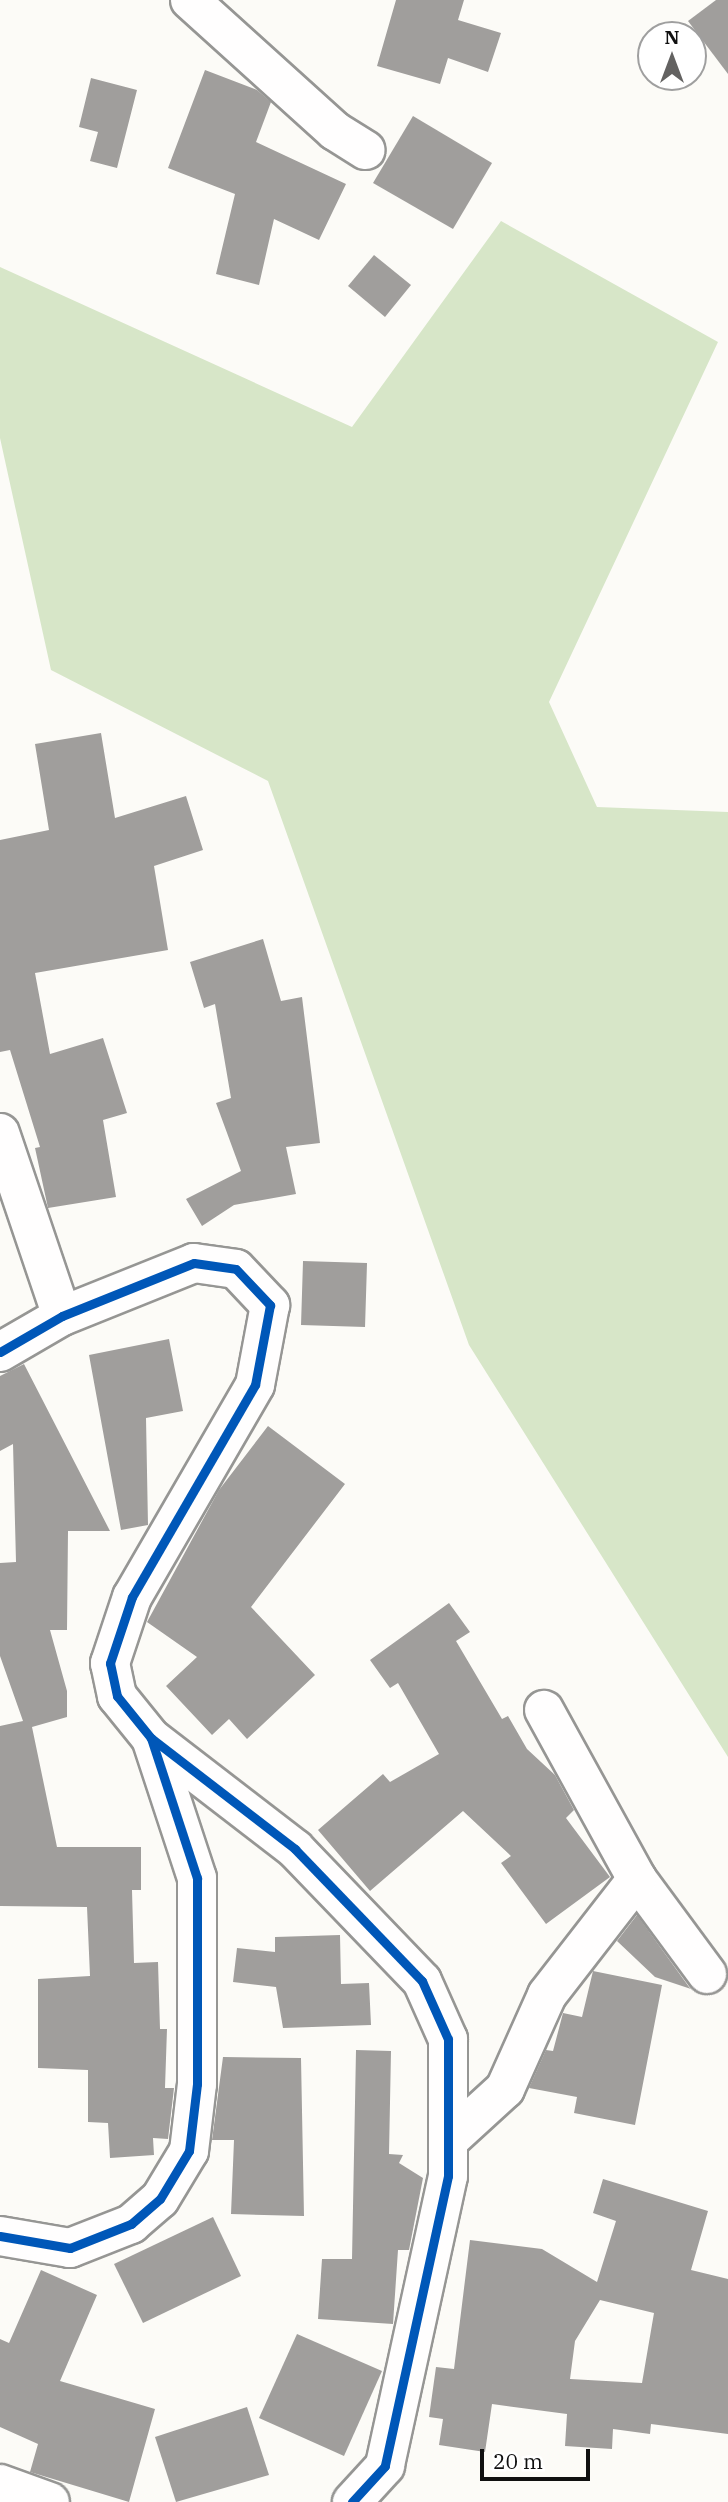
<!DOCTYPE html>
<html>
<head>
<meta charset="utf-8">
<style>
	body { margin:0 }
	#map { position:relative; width:728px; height:2502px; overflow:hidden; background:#fcfbf7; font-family:"IBM Plex Serif",serif }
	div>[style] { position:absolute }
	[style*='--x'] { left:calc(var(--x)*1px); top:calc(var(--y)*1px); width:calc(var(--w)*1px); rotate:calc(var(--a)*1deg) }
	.forest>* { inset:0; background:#d7e6c8 }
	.building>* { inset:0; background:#a09e9c }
	.roads { filter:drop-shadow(2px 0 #969694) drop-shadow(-2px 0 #969694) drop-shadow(0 2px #969694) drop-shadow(0 -2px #969694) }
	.minor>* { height:38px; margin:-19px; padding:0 19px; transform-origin:19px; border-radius:19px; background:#fffefe }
	.cycleway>* { height:9px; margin:-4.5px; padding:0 4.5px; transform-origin:4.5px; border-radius:4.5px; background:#0057b8 }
	span { translate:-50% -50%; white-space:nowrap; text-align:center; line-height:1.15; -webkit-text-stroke:7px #fff; paint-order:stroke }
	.north { position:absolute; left:637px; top:21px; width:70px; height:70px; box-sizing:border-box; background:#fff; border:2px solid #9f9f9f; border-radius:50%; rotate:0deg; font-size:19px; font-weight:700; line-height:28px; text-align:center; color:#101010 }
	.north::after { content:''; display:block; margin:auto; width:24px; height:32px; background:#636261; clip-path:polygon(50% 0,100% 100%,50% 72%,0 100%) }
	.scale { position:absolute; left:480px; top:2449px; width:110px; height:32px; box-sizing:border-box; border:4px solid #101010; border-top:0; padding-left:9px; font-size:21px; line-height:24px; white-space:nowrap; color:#101010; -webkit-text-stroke:5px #fff; paint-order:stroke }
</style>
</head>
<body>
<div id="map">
	<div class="forest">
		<div style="clip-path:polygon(501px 221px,718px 342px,549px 702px,597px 807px,728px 812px,728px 1757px,469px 1345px,268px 781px,51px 670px,0 438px,0 267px,352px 427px)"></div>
	</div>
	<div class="building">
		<div style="clip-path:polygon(396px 0,464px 0,458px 20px,501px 33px,488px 72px,448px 58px,440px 84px,377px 66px)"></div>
		<div style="clip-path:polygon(716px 0,728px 0,728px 74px,688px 21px)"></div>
		<div style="clip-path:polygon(205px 70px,257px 90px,271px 102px,256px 142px,346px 184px,319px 240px,274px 219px,259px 285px,216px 274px,235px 194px,168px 168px)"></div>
		<div style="clip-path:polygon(91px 78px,137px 90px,117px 168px,90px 161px,98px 132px,79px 127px)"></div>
		<div style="clip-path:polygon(413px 116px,492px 163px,453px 229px,373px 183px)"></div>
		<div style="clip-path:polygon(374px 255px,411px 285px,385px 317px,348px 286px)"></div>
		<div style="clip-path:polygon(101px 733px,115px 818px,186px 796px,203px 850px,154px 866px,168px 950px,35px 973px,50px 1054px,103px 1038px,127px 1113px,103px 1120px,116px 1197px,48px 1208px,35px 1148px,40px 1147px,10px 1050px,0 1052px,0 840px,49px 830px,35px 744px)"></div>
		<div style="clip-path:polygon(263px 939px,281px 1001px,302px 997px,320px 1143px,286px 1147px,296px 1194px,234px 1205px,202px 1226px,186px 1199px,241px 1171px,216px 1103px,231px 1098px,215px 1004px,204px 1008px,190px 962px)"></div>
		<div style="clip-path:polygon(303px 1261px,367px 1263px,365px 1327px,301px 1325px)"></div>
		<div style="clip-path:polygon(169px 1339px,183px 1411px,146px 1418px,148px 1525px,121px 1530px,89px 1355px)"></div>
		<div style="clip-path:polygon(24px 1364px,110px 1531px,68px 1531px,67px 1630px,50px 1630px,67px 1691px,67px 1717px,32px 1727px,57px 1847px,141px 1847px,141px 1890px,132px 1890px,134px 1963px,158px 1962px,160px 2029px,167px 2029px,165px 2088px,174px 2088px,168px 2139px,153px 2138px,154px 2155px,110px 2158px,108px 2123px,88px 2122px,88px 2070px,38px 2068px,38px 1979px,90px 1976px,87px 1907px,0 1906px,0 1726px,23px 1721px,0 1656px,0 1563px,16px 1562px,13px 1444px,0 1451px,0 1376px)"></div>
		<div style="clip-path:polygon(268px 1426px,345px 1484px,251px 1607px,315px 1675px,247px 1739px,229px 1719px,212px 1735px,166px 1686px,197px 1657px,147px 1622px,219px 1490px)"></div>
		<div style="clip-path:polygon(449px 1603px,470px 1632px,456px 1641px,502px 1719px,508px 1716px,527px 1749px,555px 1775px,574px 1810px,566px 1818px,610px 1877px,546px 1924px,501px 1863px,511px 1856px,463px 1811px,370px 1891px,318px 1830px,383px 1774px,390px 1782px,439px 1754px,398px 1683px,390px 1688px,370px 1660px)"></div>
		<div style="clip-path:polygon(637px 1915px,689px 1987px,691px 1989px,655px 1977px,617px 1941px)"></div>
		<div style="clip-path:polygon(340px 1935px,341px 1984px,369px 1983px,371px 2025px,283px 2028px,276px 1987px,233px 1982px,237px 1948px,275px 1952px,275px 1937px)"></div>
		<div style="clip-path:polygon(593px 1971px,662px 1985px,635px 2125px,574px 2113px,577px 2097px,529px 2088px,546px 2050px,553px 2051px,563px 2013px,582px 2017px)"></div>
		<div style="clip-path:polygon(356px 2050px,391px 2051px,389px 2154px,403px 2155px,399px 2163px,423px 2178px,409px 2250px,398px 2250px,393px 2324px,318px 2319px,322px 2259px,352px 2259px)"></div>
		<div style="clip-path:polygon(223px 2057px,301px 2058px,304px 2216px,231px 2214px,234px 2140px,212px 2140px)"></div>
		<div style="clip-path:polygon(evenodd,603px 2179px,708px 2211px,691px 2270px,728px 2279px,728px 2434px,651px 2424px,650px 2434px,613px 2429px,612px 2449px,565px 2446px,567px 2414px,492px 2404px,485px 2452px,439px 2445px,443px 2419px,429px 2417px,436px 2367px,454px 2369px,470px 2240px,542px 2249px,597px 2282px,616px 2221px,593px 2213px,603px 2179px,600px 2300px,654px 2313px,642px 2383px,570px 2379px,575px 2341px,600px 2300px)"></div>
		<div style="clip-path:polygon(213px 2217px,241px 2276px,143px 2323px,114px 2264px)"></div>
		<div style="clip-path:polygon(41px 2270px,97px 2295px,60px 2381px,155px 2409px,129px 2502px,30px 2472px,38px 2444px,0 2427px,0 2339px,9px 2343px)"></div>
		<div style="clip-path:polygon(297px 2334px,382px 2371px,344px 2456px,259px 2418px)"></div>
		<div style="clip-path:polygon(247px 2407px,269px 2475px,176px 2502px,155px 2437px)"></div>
	</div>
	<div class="roads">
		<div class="minor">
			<div style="--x:190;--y:0;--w:195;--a:42.1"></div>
			<div style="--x:335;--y:131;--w:36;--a:32"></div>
			<div style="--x:0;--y:1133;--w:193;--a:71.3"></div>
			<div style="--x:0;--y:1352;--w:72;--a:-30.1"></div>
			<div style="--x:62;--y:1316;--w:142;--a:-21.9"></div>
			<div style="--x:194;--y:1263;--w:42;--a:8.1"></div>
			<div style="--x:236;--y:1269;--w:50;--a:46.6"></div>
			<div style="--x:270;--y:1305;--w:81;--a:100.6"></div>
			<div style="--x:255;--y:1385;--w:245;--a:120.1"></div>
			<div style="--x:132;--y:1597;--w:70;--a:108.4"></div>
			<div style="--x:110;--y:1663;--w:34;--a:78"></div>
			<div style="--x:117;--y:1696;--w:54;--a:51"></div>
			<div style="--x:151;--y:1738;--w:182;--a:37.6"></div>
			<div style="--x:295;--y:1849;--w:183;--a:46.1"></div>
			<div style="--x:422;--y:1981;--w:64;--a:65.9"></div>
			<div style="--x:448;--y:2039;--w:137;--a:90"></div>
			<div style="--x:448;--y:2176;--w:297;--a:102.3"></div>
			<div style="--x:385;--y:2466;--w:49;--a:132.5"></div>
			<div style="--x:637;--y:1879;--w:118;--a:53.6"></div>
			<div style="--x:448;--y:2141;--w:77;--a:-42.4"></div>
			<div style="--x:505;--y:2089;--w:103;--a:-65.9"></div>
			<div style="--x:547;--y:1995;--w:147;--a:-52.2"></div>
			<div style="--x:637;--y:1879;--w:193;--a:-118.8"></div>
			<div style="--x:0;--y:2236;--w:71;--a:9.7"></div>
			<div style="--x:70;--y:2248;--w:66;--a:-21.5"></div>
			<div style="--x:131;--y:2224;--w:38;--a:-41"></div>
			<div style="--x:160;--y:2199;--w:56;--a:-58.9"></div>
			<div style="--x:189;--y:2151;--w:67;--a:-83.2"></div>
			<div style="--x:197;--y:2084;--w:206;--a:-90"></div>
			<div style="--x:197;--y:1878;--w:147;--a:-108.2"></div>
			<div style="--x:0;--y:2484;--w:53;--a:19.8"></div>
		</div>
	</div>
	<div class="cycleway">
		<div style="--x:0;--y:1352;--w:72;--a:-30.1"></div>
		<div style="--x:62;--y:1316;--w:142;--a:-21.9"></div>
		<div style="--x:194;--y:1263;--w:42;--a:8.1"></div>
		<div style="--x:236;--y:1269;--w:50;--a:46.6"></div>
		<div style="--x:270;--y:1305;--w:81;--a:100.6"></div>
		<div style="--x:255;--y:1385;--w:245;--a:120.1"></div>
		<div style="--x:132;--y:1597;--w:70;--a:108.4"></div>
		<div style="--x:110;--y:1663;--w:34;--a:78"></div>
		<div style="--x:117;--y:1696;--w:54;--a:51"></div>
		<div style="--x:151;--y:1738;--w:182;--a:37.6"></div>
		<div style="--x:295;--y:1849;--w:183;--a:46.1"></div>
		<div style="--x:422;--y:1981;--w:64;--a:65.9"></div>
		<div style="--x:448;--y:2039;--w:137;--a:90"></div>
		<div style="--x:448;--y:2176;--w:297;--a:102.3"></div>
		<div style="--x:385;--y:2466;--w:49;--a:132.5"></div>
		<div style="--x:0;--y:2236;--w:71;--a:9.7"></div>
		<div style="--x:70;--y:2248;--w:66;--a:-21.5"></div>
		<div style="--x:131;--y:2224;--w:38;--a:-41"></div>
		<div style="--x:160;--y:2199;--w:56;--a:-58.9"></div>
		<div style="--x:189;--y:2151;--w:67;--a:-83.2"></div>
		<div style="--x:197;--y:2084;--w:206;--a:-90"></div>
		<div style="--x:197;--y:1878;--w:147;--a:-108.2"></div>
	</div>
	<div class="north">N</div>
	<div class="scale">20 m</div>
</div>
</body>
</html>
